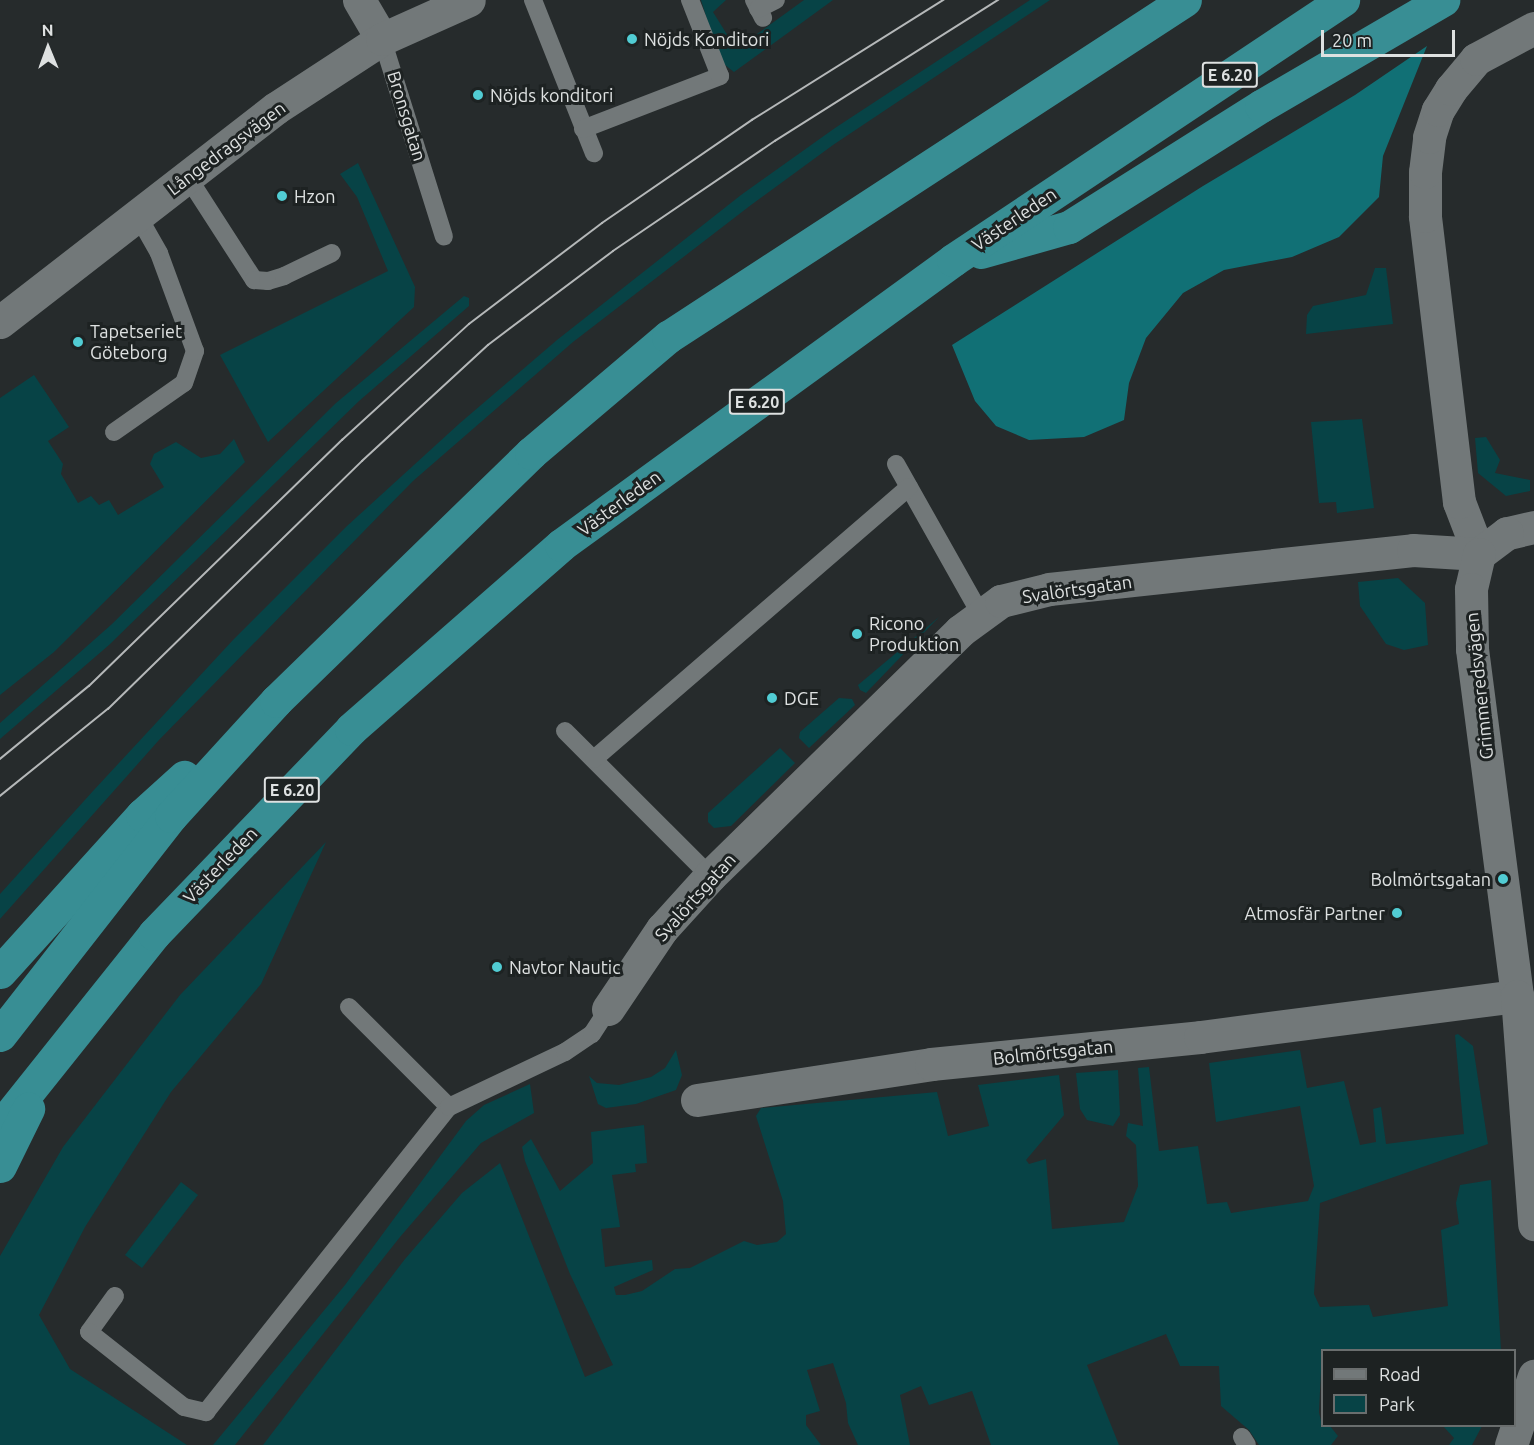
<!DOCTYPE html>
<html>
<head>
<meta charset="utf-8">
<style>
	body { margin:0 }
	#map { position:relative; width:1534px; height:1445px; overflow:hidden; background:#262b2c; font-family:Ubuntu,sans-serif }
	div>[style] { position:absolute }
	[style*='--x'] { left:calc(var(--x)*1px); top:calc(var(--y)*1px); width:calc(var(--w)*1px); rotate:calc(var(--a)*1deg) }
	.green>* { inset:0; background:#074346 }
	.forest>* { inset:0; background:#117075 }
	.service>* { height:18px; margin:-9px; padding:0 9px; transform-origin:9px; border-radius:9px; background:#727879 }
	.minor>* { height:33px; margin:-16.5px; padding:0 16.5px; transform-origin:16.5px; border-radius:16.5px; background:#727879 }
	.tertiary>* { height:33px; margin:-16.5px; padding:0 16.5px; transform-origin:16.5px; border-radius:16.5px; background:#727879 }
	.trunk>* { height:33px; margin:-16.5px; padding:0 16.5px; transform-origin:16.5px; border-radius:16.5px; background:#388e94 }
	.tram>* { height:1.5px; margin:-0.75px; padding:0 0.75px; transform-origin:0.75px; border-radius:0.75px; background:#b5b8b9 }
	.dots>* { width:16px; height:16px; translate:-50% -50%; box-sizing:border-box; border:3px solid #1d2222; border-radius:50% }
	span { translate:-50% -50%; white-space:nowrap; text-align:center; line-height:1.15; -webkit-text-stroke:6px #1d2222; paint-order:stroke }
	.shield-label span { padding:2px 4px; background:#1d2222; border:2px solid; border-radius:4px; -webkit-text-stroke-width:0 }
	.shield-label { font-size:16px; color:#dee1e1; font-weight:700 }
	.poi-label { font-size:18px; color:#dee1e1 }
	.left { translate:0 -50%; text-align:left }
	.right { translate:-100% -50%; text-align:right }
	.street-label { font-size:18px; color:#dee1e1 }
	.legend { position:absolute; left:1321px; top:1349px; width:195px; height:78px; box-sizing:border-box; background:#1d2222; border:2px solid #6a6e6e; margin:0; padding:8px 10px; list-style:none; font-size:18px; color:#dee1e1 }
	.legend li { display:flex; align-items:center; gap:12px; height:30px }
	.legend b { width:30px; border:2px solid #6a6e6e }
	.north { position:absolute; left:18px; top:18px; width:60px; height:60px; -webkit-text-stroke:4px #1d2222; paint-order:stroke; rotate:359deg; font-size:16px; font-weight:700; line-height:24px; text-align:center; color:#dee1e1 }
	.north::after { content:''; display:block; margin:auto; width:21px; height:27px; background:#dee1e1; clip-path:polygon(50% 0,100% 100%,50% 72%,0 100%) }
	.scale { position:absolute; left:1321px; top:30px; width:134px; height:27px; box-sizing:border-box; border:3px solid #dee1e1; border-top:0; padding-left:8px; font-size:18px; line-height:21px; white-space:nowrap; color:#dee1e1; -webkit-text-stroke:4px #1d2222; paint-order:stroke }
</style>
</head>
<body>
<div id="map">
	<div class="green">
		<div style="clip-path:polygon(701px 0,726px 0,713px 12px,733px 44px,753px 37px,804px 0,833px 0,734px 72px,720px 61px)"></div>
		<div style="clip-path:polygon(1030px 0,1050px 0,833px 145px,751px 205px,573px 342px,413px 481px,159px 740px,0 919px,0 894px,93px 791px,233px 640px,347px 526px,460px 423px,557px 340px,741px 195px,835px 128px)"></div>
		<div style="clip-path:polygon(358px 163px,415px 287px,414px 307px,268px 442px,220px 355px,388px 271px,357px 197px,340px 174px)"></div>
		<div style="clip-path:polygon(1375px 268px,1386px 268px,1393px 324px,1306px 334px,1307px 315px,1313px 306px,1366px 295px)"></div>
		<div style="clip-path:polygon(464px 296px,469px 298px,469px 306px,359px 401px,109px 645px,0 739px,0 723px,112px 624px,336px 403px)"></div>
		<div style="clip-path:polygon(34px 375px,69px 427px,48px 441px,63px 464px,61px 474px,78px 503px,91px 496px,99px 505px,109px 500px,118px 515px,164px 487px,150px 464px,154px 454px,176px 442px,201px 458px,220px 454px,234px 439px,245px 462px,54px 652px,0 695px,0 398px)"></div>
		<div style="clip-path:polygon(1362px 419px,1374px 508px,1337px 513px,1336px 502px,1319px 503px,1311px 422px)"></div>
		<div style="clip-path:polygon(1486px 437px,1500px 460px,1495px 473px,1530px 480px,1530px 491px,1506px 496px,1478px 473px,1475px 438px)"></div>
		<div style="clip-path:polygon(1398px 578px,1425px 603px,1428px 645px,1404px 650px,1386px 644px,1360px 606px,1358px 582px)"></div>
		<div style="clip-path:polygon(939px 617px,866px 693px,860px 690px,858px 685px)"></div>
		<div style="clip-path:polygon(839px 698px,852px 699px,855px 705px,809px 748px,799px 738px,800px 732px)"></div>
		<div style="clip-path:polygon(780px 748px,795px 763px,731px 826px,714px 828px,708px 822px,708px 813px)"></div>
		<div style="clip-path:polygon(326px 842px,261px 984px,171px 1092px,85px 1227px,39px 1315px,70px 1369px,187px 1445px,0 1445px,0 1256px,63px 1147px,180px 995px)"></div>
		<div style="clip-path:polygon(1458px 1034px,1473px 1046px,1488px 1144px,1320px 1203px,1314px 1294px,1320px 1307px,1369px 1305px,1373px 1317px,1448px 1306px,1441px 1230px,1459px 1224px,1456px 1203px,1460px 1185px,1491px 1180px,1501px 1350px,1322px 1350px,1319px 1412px,1322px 1426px,1330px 1426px,1338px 1436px,1331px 1445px,1259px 1445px,1249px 1430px,1221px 1406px,1219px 1366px,1180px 1366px,1166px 1334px,1087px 1365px,1119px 1445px,991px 1445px,972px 1391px,929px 1405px,921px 1386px,900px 1395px,910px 1445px,858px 1445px,848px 1423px,846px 1403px,833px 1363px,807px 1370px,820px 1411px,806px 1415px,806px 1425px,821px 1445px,263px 1445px,405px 1259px,462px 1193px,500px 1163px,585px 1377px,613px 1365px,570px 1274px,525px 1161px,522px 1147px,531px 1139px,560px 1191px,593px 1163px,591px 1132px,644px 1125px,647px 1163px,635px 1164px,636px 1172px,612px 1175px,620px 1227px,601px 1229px,605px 1267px,652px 1260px,653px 1270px,614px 1287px,616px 1295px,625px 1295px,642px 1291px,675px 1269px,690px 1268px,744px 1241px,757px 1245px,777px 1242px,786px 1234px,783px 1201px,756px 1116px,761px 1108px,937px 1092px,948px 1136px,989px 1126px,978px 1085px,1059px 1075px,1064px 1115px,1026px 1160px,1029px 1164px,1046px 1159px,1052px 1229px,1124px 1222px,1138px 1186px,1136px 1145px,1126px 1136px,1128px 1123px,1143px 1126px,1138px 1068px,1149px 1067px,1159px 1151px,1198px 1146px,1207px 1204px,1227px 1202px,1231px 1213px,1308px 1201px,1314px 1186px,1300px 1106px,1216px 1122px,1209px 1063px,1300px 1050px,1307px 1088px,1344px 1081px,1360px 1145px,1376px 1142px,1373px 1109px,1381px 1107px,1386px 1144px,1464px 1134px,1455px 1035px)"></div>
		<div style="clip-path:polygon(676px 1050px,682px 1075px,676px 1090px,636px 1104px,606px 1108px,598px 1104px,589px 1076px,597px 1083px,619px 1085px,651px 1077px,665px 1068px)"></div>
		<div style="clip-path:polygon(1118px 1070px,1120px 1115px,1113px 1126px,1087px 1120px,1080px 1109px,1076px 1073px)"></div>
		<div style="clip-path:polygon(530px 1084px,534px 1113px,481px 1143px,400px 1237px,235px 1445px,213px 1445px,345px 1285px,466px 1121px,484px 1105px)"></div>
		<div style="clip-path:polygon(181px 1182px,198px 1195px,142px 1268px,125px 1255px)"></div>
		<div style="clip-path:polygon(1443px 1426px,1482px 1426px,1472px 1445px,1449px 1445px,1454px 1438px)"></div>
	</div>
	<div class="forest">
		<div style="clip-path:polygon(1427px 46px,1383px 156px,1379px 197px,1339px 237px,1292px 257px,1224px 270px,1183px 293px,1146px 338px,1129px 383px,1124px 420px,1084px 437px,1029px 440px,996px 426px,975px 401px,952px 345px,1203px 186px,1355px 95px)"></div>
	</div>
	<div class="service">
		<div style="--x:533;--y:0;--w:165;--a:68.3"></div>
		<div style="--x:754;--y:0;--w:20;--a:63"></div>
		<div style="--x:758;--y:9;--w:20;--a:-27"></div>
		<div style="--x:382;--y:39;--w:207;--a:72.6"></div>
		<div style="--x:583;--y:129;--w:147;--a:-21.1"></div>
		<div style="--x:720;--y:76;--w:82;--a:-111.5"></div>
		<div style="--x:187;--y:176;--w:124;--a:57.2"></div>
		<div style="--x:254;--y:280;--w:14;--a:4"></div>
		<div style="--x:268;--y:281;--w:17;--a:-17"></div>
		<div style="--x:284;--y:276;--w:53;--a:-25.6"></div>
		<div style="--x:114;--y:432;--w:85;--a:-35"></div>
		<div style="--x:184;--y:383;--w:34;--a:-71"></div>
		<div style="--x:195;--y:351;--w:104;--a:-110.2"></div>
		<div style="--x:159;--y:253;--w:43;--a:-119.6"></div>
		<div style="--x:896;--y:464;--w:171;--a:60.6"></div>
		<div style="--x:565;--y:731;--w:205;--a:45"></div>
		<div style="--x:594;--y:759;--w:416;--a:-40.8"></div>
		<div style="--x:349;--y:1007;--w:141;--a:45"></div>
		<div style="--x:115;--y:1296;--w:44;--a:125.8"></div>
		<div style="--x:89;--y:1332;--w:121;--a:38.3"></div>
		<div style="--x:184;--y:1407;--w:23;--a:13"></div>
		<div style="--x:206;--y:1412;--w:390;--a:-51.5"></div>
		<div style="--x:449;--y:1107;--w:128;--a:-25.4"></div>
		<div style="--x:565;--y:1052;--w:32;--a:-34"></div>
		<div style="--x:592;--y:1034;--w:30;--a:-57"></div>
		<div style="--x:1242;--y:1437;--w:9;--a:58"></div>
	</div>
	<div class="minor">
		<div style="--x:359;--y:0;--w:45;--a:59.5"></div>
		<div style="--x:0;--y:322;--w:349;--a:-37.8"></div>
		<div style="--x:276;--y:108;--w:126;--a:-33.1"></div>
		<div style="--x:382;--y:39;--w:95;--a:-24.1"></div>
		<div style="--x:1479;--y:554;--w:56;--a:-111"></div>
		<div style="--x:1459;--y:502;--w:288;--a:-96.8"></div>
		<div style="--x:1425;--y:216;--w:44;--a:-90"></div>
		<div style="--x:1425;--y:172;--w:35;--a:-83"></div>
		<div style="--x:1429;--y:137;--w:28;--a:-72"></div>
		<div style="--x:1438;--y:110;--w:25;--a:-58"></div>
		<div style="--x:1451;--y:89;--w:39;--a:-50"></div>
		<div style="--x:1476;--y:59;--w:66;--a:-28.1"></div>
		<div style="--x:608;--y:1009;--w:97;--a:-56"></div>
		<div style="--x:662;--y:929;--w:72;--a:-47.8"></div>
		<div style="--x:710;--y:876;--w:350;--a:-44.4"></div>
		<div style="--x:960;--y:631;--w:51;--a:-36.2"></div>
		<div style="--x:1001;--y:601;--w:49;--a:-14"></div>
		<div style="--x:1049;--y:589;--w:366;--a:-6.1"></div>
		<div style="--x:1413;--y:550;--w:66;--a:3.5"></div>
		<div style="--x:697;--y:1100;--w:237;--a:-8.7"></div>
		<div style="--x:931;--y:1064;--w:270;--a:-5.7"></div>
		<div style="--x:1200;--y:1037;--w:320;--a:-7.4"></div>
	</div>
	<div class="tertiary">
		<div style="--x:1534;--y:527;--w:28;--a:167"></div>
		<div style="--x:1507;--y:533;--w:35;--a:143"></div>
		<div style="--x:1479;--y:554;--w:36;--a:103"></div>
		<div style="--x:1471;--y:589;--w:60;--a:89"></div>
		<div style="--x:1472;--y:649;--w:350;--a:82.6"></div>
		<div style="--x:1517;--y:996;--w:229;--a:85.7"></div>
		<div style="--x:1511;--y:1445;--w:73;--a:-71.6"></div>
	</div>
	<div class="trunk">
		<div style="--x:981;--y:252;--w:91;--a:-15.9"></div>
		<div style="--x:1069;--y:227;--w:227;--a:-32.2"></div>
		<div style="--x:1261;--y:106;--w:211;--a:-30.2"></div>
		<div style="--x:0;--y:972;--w:212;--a:-47.9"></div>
		<div style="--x:142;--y:815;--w:57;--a:-42.1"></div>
		<div style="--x:0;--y:1035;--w:278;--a:-52"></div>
		<div style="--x:171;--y:816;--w:156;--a:-47.6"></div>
		<div style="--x:276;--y:701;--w:356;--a:-44.2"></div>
		<div style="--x:531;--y:453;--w:180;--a:-40.3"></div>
		<div style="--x:668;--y:337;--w:617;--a:-33.1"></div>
		<div style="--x:0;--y:1127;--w:247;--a:-51.4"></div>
		<div style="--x:154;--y:934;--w:284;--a:-46.1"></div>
		<div style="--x:351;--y:729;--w:279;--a:-41.2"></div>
		<div style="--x:561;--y:545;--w:485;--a:-36"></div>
		<div style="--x:953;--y:260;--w:469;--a:-33.7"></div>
		<div style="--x:0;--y:1166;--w:64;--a:-63.8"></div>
	</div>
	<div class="tram">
		<div style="--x:0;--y:759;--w:115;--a:-39.4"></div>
		<div style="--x:89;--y:686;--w:353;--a:-44.2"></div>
		<div style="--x:342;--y:440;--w:172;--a:-42.4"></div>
		<div style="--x:469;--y:324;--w:167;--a:-37.2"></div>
		<div style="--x:602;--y:223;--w:182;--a:-34.5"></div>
		<div style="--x:752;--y:120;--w:226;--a:-32.1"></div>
		<div style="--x:0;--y:796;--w:139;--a:-38.9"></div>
		<div style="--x:108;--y:709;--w:355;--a:-44.3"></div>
		<div style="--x:362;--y:461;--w:171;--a:-42.6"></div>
		<div style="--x:488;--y:345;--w:156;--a:-36.9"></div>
		<div style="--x:613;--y:251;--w:196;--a:-34.2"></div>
		<div style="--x:775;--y:141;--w:264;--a:-32.3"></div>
	</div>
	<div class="dots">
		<div style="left:632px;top:39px;background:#51ccd3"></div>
		<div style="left:478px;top:95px;background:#51ccd3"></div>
		<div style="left:282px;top:196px;background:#51ccd3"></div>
		<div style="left:78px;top:342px;background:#51ccd3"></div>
		<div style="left:857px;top:634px;background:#51ccd3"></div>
		<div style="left:772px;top:698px;background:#51ccd3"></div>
		<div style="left:1503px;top:879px;background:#51ccd3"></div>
		<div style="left:1397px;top:913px;background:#51ccd3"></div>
		<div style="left:497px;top:967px;background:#51ccd3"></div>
	</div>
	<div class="shield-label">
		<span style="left:1230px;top:75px">E 6.20</span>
		<span style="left:757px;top:402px">E 6.20</span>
		<span style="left:292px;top:790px">E 6.20</span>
	</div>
	<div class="poi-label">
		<span class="left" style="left:644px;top:39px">Nöjds Konditori</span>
		<span class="left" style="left:490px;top:95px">Nöjds konditori</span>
		<span class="left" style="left:294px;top:196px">Hzon</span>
		<span class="left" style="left:90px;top:342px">Tapetseriet<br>Göteborg</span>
		<span class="left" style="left:869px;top:634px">Ricono<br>Produktion</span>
		<span class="left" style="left:784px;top:698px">DGE</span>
		<span class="right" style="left:1491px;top:879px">Bolmörtsgatan</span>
		<span class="right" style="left:1385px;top:913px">Atmosfär Partner</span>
		<span class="left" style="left:509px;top:967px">Navtor Nautic</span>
	</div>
	<div class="street-label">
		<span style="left:407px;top:116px;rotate:73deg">Bronsgatan</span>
		<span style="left:226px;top:148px;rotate:-37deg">Långedragsvägen</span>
		<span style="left:1014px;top:219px;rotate:-34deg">Västerleden</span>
		<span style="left:619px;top:503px;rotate:-36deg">Västerleden</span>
		<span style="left:1077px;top:589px;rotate:-8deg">Svalörtsgatan</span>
		<span style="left:1479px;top:686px;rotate:-96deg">Grimmeredsvägen</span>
		<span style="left:220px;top:865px;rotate:-46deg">Västerleden</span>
		<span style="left:695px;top:897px;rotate:-48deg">Svalörtsgatan</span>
		<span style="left:1053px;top:1052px;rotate:-6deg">Bolmörtsgatan</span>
	</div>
	<ul class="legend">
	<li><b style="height:8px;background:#727879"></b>Road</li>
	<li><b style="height:16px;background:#074346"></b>Park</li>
	</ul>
	<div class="north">N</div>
	<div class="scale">20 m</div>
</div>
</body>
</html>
